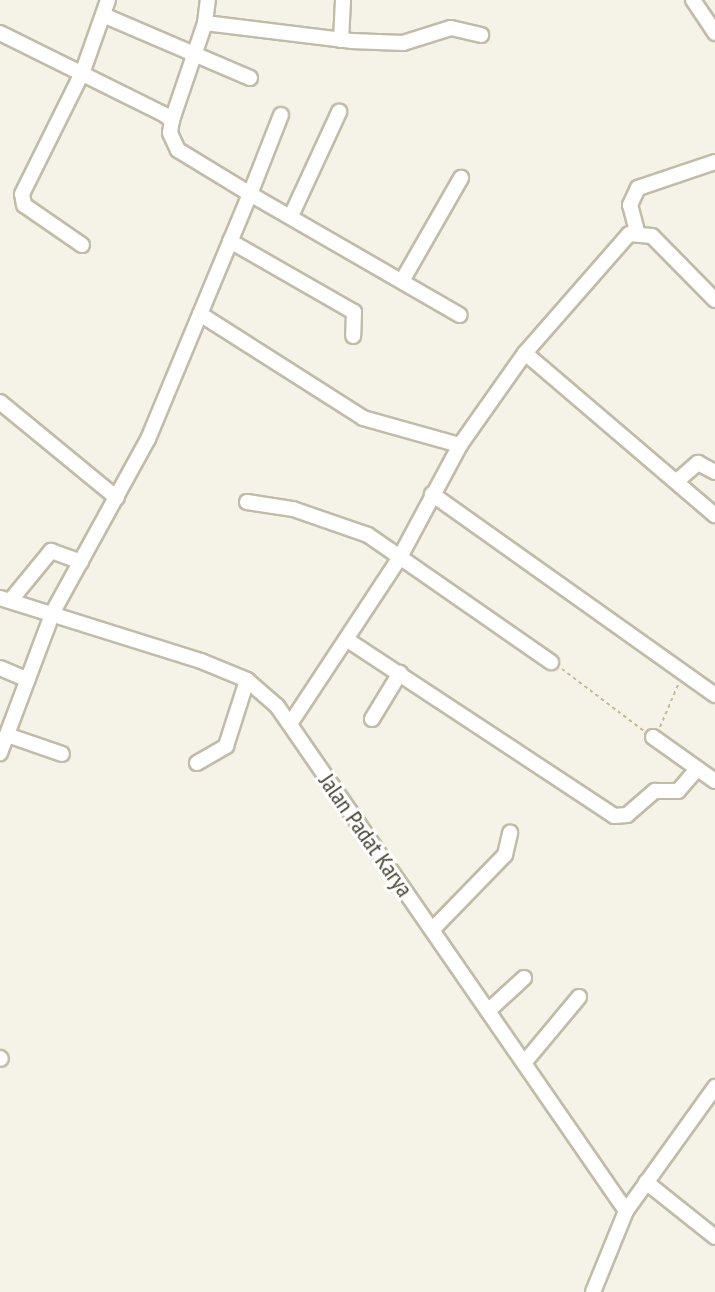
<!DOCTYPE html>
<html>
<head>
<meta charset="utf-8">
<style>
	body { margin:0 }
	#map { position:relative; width:715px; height:1292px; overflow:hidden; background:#f5f3e7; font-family:"PT Sans Narrow",sans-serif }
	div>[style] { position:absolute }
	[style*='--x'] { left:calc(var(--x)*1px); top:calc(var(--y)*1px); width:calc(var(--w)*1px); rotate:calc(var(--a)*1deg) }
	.path>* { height:2px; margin-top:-1px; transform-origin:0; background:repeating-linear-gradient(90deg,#c4bb99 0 3.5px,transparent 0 7px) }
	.roads { filter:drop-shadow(2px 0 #c1bca9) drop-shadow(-2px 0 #c1bca9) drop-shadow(0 2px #c1bca9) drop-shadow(0 -2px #c1bca9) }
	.minor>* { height:14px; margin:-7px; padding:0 7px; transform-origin:7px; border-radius:7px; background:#fff }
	span { translate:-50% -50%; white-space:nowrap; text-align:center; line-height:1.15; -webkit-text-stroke:6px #fff; paint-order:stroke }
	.street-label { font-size:24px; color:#494435 }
</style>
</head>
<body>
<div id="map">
	<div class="path">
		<div style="--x:562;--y:669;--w:103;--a:37.1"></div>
		<div style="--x:660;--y:727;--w:46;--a:-66.8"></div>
	</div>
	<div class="roads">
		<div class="minor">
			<div style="--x:693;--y:0;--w:40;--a:56"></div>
			<div style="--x:103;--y:15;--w:160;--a:23.2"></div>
			<div style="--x:205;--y:23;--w:23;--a:-83"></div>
			<div style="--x:0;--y:33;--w:184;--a:26.4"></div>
			<div style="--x:165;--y:115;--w:9;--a:36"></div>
			<div style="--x:172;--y:120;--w:13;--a:99"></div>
			<div style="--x:170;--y:133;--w:19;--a:65"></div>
			<div style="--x:178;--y:150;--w:84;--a:31.4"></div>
			<div style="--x:250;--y:194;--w:265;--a:112.6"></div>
			<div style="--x:148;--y:439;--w:197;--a:118.8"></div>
			<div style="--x:53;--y:612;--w:151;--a:110.6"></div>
			<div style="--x:341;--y:40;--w:40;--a:-87.1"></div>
			<div style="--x:281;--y:115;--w:85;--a:111.4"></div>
			<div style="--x:250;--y:194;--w:242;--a:30"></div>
			<div style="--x:172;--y:120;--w:102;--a:-71.2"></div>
			<div style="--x:205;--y:23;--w:147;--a:7"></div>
			<div style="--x:351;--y:41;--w:52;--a:2.2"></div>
			<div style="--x:403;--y:43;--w:50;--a:-17.4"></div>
			<div style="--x:451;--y:28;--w:31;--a:13"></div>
			<div style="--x:291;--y:216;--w:115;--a:-65.2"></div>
			<div style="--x:637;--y:231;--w:27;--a:-105"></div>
			<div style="--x:630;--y:205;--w:19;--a:-65"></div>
			<div style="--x:638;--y:188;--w:81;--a:-18.7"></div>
			<div style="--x:230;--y:241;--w:143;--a:29.8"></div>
			<div style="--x:354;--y:312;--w:24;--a:92"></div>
			<div style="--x:82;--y:245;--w:70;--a:-145.4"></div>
			<div style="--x:24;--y:205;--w:11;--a:-100"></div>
			<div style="--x:22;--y:194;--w:137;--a:-63.6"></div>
			<div style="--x:83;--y:71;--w:75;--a:-70.6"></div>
			<div style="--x:402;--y:281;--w:119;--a:-60.2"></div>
			<div style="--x:200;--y:314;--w:193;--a:32.5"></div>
			<div style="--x:363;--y:418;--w:101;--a:15.6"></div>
			<div style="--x:460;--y:445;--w:113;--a:-54.8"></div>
			<div style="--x:525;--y:353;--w:158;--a:-48.8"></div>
			<div style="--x:629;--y:234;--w:23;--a:5"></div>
			<div style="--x:652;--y:236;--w:90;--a:45.5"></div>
			<div style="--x:525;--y:353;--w:250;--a:40.5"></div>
			<div style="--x:0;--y:402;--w:151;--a:39.4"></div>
			<div style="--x:677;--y:481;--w:28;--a:-41"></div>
			<div style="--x:698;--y:463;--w:19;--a:28"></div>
			<div style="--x:432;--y:494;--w:347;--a:35.4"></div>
			<div style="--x:247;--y:502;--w:47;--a:8.7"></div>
			<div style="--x:293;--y:509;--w:79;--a:19.1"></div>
			<div style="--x:368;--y:535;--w:223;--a:34.8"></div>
			<div style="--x:0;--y:598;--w:211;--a:17.4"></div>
			<div style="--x:201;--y:661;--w:50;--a:22.4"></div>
			<div style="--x:247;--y:680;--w:40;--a:41"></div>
			<div style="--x:277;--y:706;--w:614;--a:55.35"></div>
			<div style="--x:10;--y:601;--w:65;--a:-50.6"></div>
			<div style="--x:51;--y:551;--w:32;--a:20"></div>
			<div style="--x:349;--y:641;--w:318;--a:33.4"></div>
			<div style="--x:614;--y:816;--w:13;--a:-4"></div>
			<div style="--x:627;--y:815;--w:37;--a:-41"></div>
			<div style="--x:655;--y:791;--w:23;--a:0"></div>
			<div style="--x:678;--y:791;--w:28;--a:-49"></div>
			<div style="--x:0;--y:668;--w:30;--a:23"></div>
			<div style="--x:372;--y:719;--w:54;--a:-58.7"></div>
			<div style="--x:290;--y:724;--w:200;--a:-56.6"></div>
			<div style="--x:400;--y:557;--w:127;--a:-61.8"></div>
			<div style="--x:7;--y:735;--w:58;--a:19.1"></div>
			<div style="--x:653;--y:737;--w:76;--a:35.4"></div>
			<div style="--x:197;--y:763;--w:34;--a:-30"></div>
			<div style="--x:226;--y:746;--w:69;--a:-72.3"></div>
			<div style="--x:432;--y:930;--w:105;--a:-45.8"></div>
			<div style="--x:505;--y:855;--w:23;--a:-77"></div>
			<div style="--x:488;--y:1011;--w:49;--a:-42.5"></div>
			<div style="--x:0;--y:1058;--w:1;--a:45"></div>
			<div style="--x:524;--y:1063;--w:86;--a:-50.2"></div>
			<div style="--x:646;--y:1182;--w:88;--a:38.6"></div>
			<div style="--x:593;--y:1292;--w:87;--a:-67.8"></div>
			<div style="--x:626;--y:1211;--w:153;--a:-54.3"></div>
		</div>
	</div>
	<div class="street-label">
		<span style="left:366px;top:835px;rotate:55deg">Jalan Padat Karya</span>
	</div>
</div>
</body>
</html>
